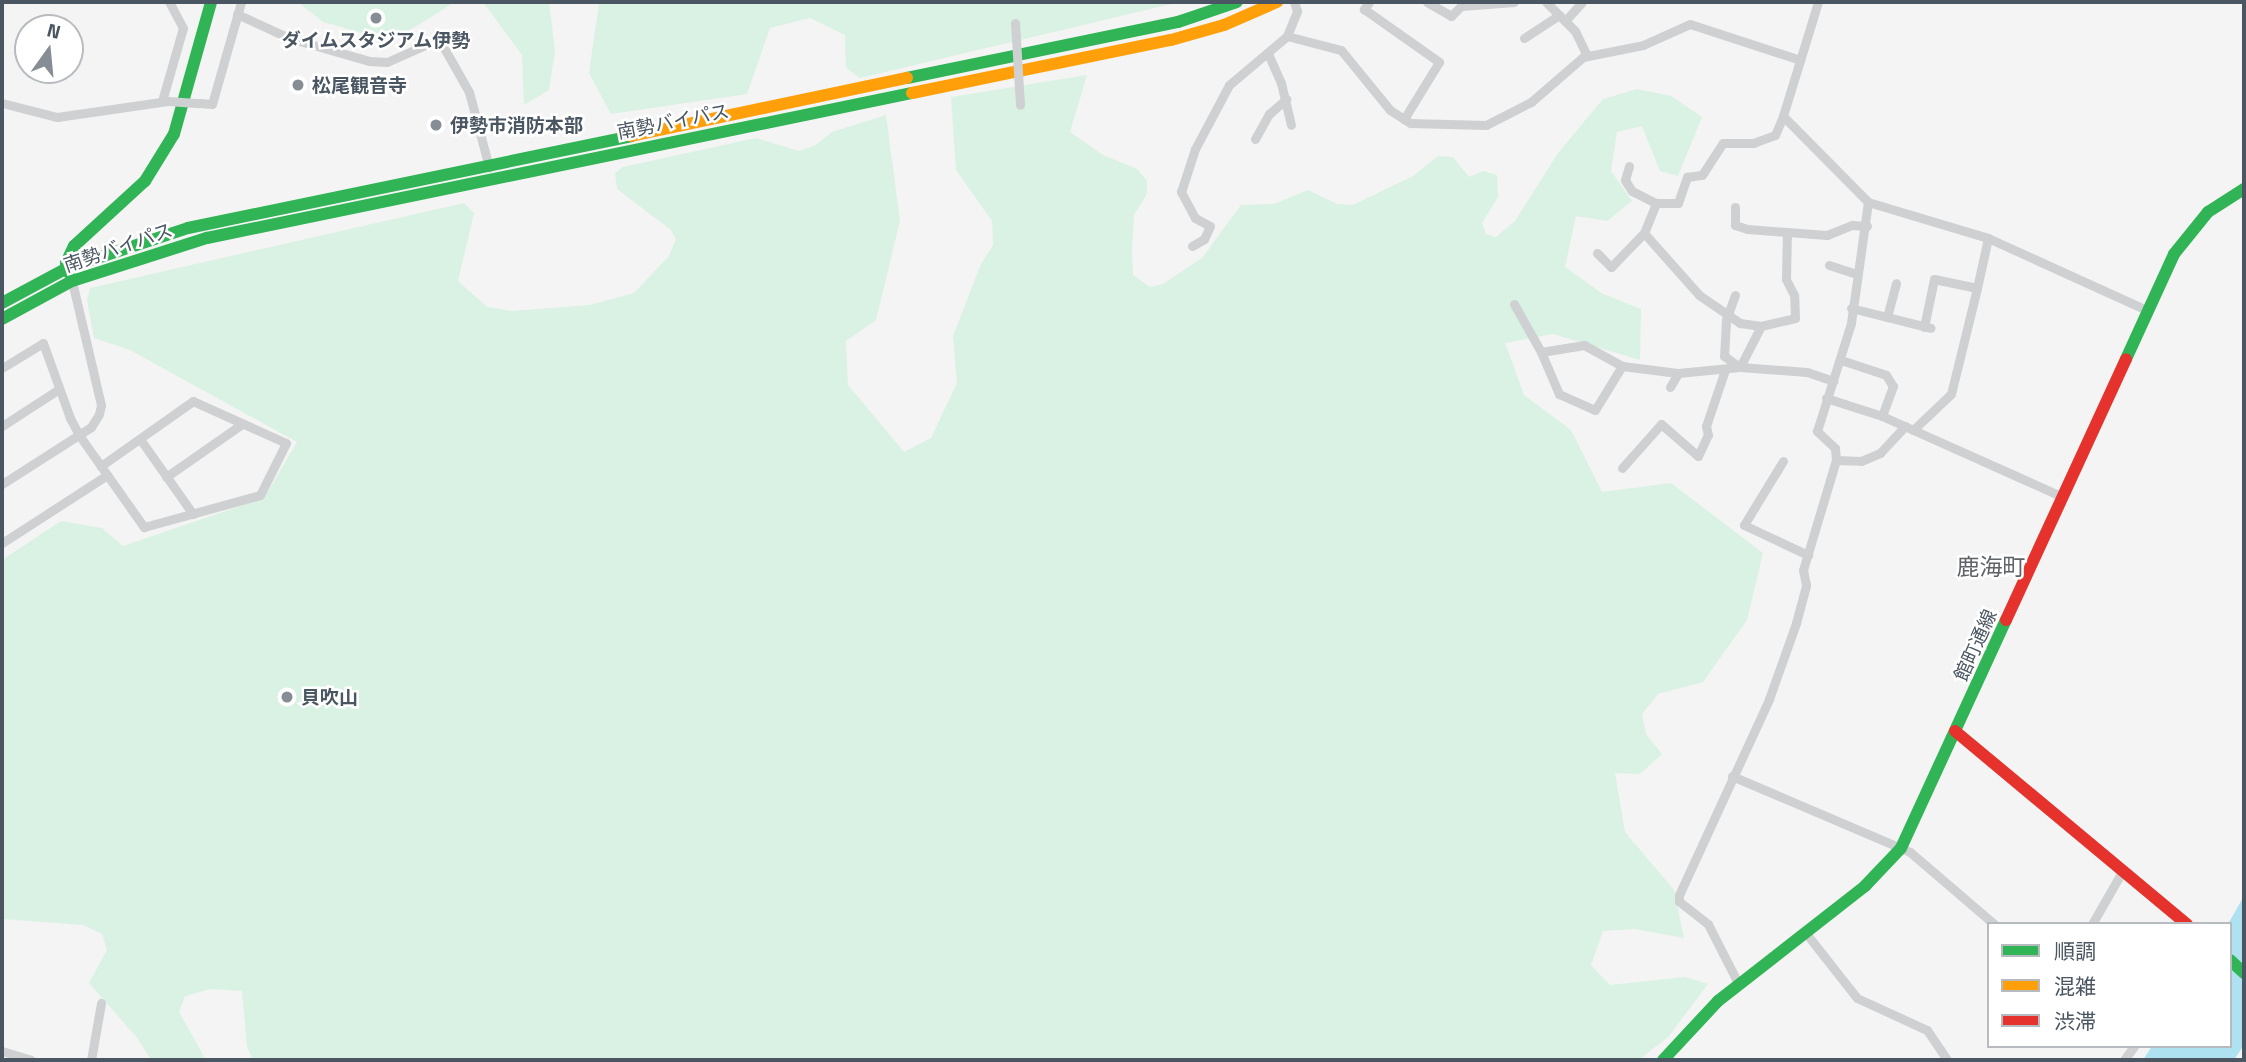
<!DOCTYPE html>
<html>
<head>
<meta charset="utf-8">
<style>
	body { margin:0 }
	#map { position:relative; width:2246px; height:1062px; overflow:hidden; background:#f4f4f4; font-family:"Titillium Web","Noto Sans JP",sans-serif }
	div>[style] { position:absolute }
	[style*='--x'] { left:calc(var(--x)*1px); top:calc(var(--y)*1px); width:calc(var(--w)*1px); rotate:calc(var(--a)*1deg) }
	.green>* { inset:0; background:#d9f2e3 }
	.water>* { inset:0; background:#aee2f0 }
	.street>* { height:9px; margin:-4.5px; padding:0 4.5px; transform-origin:4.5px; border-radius:4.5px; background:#ced0d2 }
	.fast>* { height:12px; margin:-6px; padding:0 6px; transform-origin:6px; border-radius:6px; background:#30b455 }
	.slow>* { height:12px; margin:-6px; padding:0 6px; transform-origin:6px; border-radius:6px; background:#ff9f0a }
	.jam>* { height:12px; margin:-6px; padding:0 6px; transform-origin:6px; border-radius:6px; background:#e5322d }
	.street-bridge>* { height:9px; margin:-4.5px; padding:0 4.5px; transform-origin:4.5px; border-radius:4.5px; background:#ced0d2 }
	.dots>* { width:19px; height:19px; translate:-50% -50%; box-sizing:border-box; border:4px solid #fff; border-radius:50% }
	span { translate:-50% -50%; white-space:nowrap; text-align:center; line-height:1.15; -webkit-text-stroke:5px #fff; paint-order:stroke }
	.poi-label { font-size:19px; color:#4a5661; font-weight:700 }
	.left { translate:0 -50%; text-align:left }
	.street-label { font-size:19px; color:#4a5661 }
	.quarter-label { font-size:23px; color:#5f6368 }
	.frame { position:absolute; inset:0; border:4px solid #4a5661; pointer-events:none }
	.legend { position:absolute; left:1987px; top:922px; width:245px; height:126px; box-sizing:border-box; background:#fff; border:2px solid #b7bbc0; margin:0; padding:9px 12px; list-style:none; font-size:21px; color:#4a5661 }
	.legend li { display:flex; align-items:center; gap:14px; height:35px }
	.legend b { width:35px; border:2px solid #b7bbc0 }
	.north { position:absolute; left:14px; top:14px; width:70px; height:70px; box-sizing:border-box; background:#fff; border:2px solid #b7bbc0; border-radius:50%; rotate:15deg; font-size:19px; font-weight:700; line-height:28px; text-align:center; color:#4a5661 }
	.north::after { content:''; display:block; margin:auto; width:24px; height:32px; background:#868d94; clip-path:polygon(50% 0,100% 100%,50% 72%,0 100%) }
</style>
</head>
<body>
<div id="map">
	<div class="green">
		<div style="clip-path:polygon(298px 2px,455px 2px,410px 30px,380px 38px,323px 22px)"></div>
		<div style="clip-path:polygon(483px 2px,549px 2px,555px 51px,549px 90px,524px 105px,522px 55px)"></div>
		<div style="clip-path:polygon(599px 2px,1180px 2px,860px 78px,846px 68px,845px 35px,810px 18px,770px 28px,747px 94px,611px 114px,589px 73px)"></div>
		<div style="clip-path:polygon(1087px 75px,1070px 132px,1103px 155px,1137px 169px,1147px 181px,1147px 194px,1134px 215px,1132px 250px,1133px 275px,1150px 287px,1163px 284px,1202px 258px,1241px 205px,1274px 204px,1308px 190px,1337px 204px,1353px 205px,1413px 176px,1438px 156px,1453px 157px,1469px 177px,1483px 171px,1497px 175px,1498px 197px,1482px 223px,1486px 234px,1496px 237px,1515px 221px,1558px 153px,1603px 99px,1637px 89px,1671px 96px,1702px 117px,1678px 176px,1660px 171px,1642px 126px,1617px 132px,1611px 171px,1632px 201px,1607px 221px,1576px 216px,1565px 267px,1603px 294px,1641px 309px,1640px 360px,1553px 334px,1505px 343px,1524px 395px,1571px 430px,1602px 492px,1671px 483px,1763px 553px,1747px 620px,1703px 682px,1658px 694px,1642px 714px,1646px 734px,1662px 754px,1640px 774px,1615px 773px,1625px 832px,1674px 890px,1684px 938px,1635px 929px,1603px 931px,1591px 965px,1610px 985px,1685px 977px,1708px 984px,1669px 1036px,1639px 1060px,253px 1060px,247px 1047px,242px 991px,211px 989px,185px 996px,179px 1012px,206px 1060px,151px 1060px,138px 1039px,89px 983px,107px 950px,102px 934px,83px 925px,2px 919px,2px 560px,61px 521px,102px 528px,123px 546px,264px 498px,297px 442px,130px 350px,94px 338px,87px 300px,90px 288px,464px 203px,474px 213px,458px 281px,487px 307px,512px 311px,590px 305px,634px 293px,669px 256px,676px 239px,671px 230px,617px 189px,615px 173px,623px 167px,756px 138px,799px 151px,816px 145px,832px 132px,886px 115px,900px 221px,876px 320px,846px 341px,848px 385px,904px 452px,931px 438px,957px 383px,953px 336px,981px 264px,993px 245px,992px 221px,956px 170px,951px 97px)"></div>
	</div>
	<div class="water">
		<div style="clip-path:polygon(2244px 896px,2244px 1045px,2234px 1060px,2143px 1060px,2152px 1046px,2230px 1046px,2228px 924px)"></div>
	</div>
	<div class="street">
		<div style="--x:1369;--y:2;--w:9;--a:126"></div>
		<div style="--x:1364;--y:9;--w:92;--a:35.2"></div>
		<div style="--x:1439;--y:62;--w:67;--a:121.6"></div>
		<div style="--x:1427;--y:2;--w:28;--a:30"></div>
		<div style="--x:1451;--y:16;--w:14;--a:-45"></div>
		<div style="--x:1461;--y:6;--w:53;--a:-4.3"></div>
		<div style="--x:1818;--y:2;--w:119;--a:107.1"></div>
		<div style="--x:1783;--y:116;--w:121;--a:45.3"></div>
		<div style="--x:1868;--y:202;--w:125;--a:16.7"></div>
		<div style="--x:1988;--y:238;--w:175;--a:24.4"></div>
		<div style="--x:237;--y:14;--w:57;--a:24.8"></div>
		<div style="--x:289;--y:38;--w:83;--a:16"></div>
		<div style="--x:369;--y:61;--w:18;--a:3"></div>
		<div style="--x:387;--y:62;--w:57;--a:-23.9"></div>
		<div style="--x:439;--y:39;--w:61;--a:60.5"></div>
		<div style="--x:469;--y:92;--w:78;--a:75.1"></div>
		<div style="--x:1559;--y:15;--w:23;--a:45"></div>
		<div style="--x:1575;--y:31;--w:28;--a:64"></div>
		<div style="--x:1565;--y:21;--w:25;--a:-48"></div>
		<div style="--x:1287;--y:36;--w:56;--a:14.5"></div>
		<div style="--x:1341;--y:50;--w:77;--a:50.8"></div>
		<div style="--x:1390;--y:110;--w:24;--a:33"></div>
		<div style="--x:1410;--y:123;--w:76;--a:1.5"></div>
		<div style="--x:1486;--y:125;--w:51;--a:-27.1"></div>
		<div style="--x:1531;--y:102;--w:69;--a:-40.9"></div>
		<div style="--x:1583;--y:57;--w:61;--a:-11.3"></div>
		<div style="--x:1643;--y:45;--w:51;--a:-24.1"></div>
		<div style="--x:1690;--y:24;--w:116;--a:18.1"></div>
		<div style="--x:1524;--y:38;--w:42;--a:-33.3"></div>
		<div style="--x:1559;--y:15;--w:18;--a:-135"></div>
		<div style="--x:1269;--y:56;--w:30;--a:66"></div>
		<div style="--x:1281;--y:83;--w:43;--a:76.6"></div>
		<div style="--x:162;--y:101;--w:76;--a:-74"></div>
		<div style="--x:183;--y:28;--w:30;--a:-118"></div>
		<div style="--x:2;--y:103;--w:57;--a:14.3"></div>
		<div style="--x:57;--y:117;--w:112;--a:-8.2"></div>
		<div style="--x:199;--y:103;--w:13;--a:4"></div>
		<div style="--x:212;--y:104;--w:106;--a:-74.1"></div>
		<div style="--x:1255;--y:139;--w:29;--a:-61"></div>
		<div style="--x:1269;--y:114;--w:23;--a:-41"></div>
		<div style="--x:1629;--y:166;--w:15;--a:106"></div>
		<div style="--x:1625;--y:180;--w:13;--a:58"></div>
		<div style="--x:1632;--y:191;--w:27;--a:27"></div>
		<div style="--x:1656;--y:203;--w:22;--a:0"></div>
		<div style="--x:1678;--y:203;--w:28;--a:-71"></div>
		<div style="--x:1687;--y:177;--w:15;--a:-8"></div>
		<div style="--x:1702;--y:175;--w:38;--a:-57"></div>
		<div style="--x:1723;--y:143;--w:30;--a:0"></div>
		<div style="--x:1753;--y:143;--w:23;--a:-20"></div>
		<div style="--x:1775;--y:135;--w:21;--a:-67"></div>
		<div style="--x:1735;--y:207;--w:18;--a:90"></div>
		<div style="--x:1735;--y:225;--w:13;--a:18"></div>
		<div style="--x:1747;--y:229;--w:80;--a:4.3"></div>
		<div style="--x:1827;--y:235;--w:27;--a:-22"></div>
		<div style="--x:1852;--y:225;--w:15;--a:4"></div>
		<div style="--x:1644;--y:233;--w:83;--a:48.4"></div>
		<div style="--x:1699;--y:295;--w:50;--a:34.3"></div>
		<div style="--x:1740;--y:323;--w:21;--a:8"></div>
		<div style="--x:1761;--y:326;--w:35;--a:-13"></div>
		<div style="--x:1795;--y:318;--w:23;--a:-92"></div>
		<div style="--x:1794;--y:295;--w:18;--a:-117"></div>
		<div style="--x:1786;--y:279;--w:47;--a:-88.8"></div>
		<div style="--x:1192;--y:246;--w:14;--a:-30"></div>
		<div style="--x:1204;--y:239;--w:14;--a:-65"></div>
		<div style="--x:1210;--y:226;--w:17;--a:-152"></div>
		<div style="--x:1195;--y:218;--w:30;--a:-118"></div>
		<div style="--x:1181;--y:192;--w:45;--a:-72"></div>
		<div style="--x:1195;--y:149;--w:72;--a:-62"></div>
		<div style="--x:1229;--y:85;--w:76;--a:-40.2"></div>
		<div style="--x:1287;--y:36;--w:27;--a:-68"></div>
		<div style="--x:1297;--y:11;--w:9;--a:-108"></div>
		<div style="--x:1597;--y:253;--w:20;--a:45"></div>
		<div style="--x:1611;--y:267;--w:47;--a:-45.9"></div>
		<div style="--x:1644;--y:233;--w:32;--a:-68"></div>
		<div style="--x:1829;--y:265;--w:29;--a:18"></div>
		<div style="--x:1735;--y:295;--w:27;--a:110"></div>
		<div style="--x:1726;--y:320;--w:36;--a:93"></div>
		<div style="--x:1724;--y:356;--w:19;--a:35"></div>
		<div style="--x:1514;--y:304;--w:55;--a:60.6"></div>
		<div style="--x:1541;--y:352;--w:44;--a:-9.2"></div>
		<div style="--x:1584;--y:345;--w:43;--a:28.9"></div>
		<div style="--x:1622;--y:366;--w:56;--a:7.1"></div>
		<div style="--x:1851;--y:308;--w:82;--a:14"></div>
		<div style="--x:1887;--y:317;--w:35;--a:-75"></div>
		<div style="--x:1924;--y:327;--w:49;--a:-78.2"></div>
		<div style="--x:1934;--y:279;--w:44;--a:11.8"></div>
		<div style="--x:1977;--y:288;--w:51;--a:-77.6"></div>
		<div style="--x:1541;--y:352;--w:46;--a:66.8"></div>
		<div style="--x:1559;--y:394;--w:39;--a:24"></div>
		<div style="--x:1595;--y:410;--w:52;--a:-58.5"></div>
		<div style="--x:1841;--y:360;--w:47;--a:18.4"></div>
		<div style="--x:1886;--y:375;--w:13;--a:58"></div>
		<div style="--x:1893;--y:386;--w:32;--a:110"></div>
		<div style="--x:1740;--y:367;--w:46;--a:-62.9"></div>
		<div style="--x:2;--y:368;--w:48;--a:-31.4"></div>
		<div style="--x:43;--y:343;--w:80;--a:70.2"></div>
		<div style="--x:70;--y:418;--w:19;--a:62"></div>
		<div style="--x:79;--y:435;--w:113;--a:54.8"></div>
		<div style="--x:144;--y:527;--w:120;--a:-15.4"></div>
		<div style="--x:260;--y:495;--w:58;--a:-63.4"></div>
		<div style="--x:286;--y:443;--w:102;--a:-155.7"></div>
		<div style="--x:193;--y:401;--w:113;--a:144.8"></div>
		<div style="--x:1670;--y:387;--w:16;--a:-60"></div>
		<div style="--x:1678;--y:373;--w:62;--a:-5.5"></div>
		<div style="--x:1740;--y:367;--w:67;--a:4.3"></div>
		<div style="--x:1807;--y:372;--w:28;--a:19"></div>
		<div style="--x:1826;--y:398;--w:59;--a:17.8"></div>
		<div style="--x:1882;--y:416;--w:196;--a:24.1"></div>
		<div style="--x:2;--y:426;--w:68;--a:-33"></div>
		<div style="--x:1913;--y:430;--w:52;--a:-43.5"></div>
		<div style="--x:1951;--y:394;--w:109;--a:-76.2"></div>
		<div style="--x:140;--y:439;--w:92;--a:54.8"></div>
		<div style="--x:1836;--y:460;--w:25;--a:2"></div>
		<div style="--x:1861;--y:461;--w:21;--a:-23"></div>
		<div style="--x:1880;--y:453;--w:37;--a:-47"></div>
		<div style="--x:1783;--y:461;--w:75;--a:121.4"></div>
		<div style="--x:1744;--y:525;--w:71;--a:25.1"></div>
		<div style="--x:1622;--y:468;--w:59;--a:-48.4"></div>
		<div style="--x:1661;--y:424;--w:49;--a:40.9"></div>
		<div style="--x:1698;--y:456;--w:23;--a:-65"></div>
		<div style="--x:1708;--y:435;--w:9;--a:-103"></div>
		<div style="--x:1706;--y:426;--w:59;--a:-71.3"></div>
		<div style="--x:166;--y:477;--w:93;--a:-34.9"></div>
		<div style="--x:2;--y:484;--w:106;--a:-32.6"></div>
		<div style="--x:91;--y:427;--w:15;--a:-58"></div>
		<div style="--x:99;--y:414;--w:9;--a:-77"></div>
		<div style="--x:101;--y:405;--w:127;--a:-103.2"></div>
		<div style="--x:2;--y:543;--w:125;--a:-32.9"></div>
		<div style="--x:1732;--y:776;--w:194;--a:23.1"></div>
		<div style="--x:1910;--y:852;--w:111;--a:40.6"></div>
		<div style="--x:2092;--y:924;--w:62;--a:-60.1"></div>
		<div style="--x:1805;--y:932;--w:84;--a:51.8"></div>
		<div style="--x:1857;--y:998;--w:77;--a:24.6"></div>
		<div style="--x:1927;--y:1030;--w:36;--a:56"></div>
		<div style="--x:1738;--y:983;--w:66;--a:-117"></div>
		<div style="--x:1708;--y:924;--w:37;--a:-142"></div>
		<div style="--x:1679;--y:901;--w:6;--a:-90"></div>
		<div style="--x:1679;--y:895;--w:216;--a:-65.3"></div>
		<div style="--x:1769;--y:699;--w:81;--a:-70.4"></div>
		<div style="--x:1796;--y:623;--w:39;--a:-75"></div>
		<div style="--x:1806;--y:585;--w:15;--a:-101"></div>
		<div style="--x:1803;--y:570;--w:115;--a:-73.3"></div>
		<div style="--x:1836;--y:460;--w:12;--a:-95"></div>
		<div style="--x:1835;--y:448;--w:25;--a:-137"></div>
		<div style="--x:1817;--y:431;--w:113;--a:-72.5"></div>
		<div style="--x:1851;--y:323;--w:122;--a:-82"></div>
		<div style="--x:2;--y:1051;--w:30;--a:17"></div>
		<div style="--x:91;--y:1060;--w:58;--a:-80"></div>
		<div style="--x:2124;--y:1060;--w:17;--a:-54"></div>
	</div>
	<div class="fast">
		<div style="--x:907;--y:78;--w:277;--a:-11.7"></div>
		<div style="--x:1178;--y:22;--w:62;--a:-18.7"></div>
		<div style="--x:69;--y:273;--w:10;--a:-107"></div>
		<div style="--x:66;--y:263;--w:19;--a:-65"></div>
		<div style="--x:74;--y:246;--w:96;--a:-42.5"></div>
		<div style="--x:145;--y:181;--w:55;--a:-58.3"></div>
		<div style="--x:174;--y:134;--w:137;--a:-74.3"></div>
		<div style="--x:2;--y:303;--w:74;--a:-28.3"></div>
		<div style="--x:67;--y:268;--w:127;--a:-18.3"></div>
		<div style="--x:188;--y:228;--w:452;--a:-11.7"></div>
		<div style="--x:2;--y:319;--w:80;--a:-28.5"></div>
		<div style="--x:72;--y:281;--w:142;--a:-17.7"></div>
		<div style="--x:207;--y:238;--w:720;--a:-11.62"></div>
		<div style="--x:2126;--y:359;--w:115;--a:-65.4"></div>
		<div style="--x:2174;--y:254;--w:54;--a:-51"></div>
		<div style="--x:2208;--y:212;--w:43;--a:-32.6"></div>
		<div style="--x:2230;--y:960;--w:19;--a:43"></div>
		<div style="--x:1663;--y:1060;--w:81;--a:-47"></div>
		<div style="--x:1718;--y:1001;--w:187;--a:-38"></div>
		<div style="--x:1865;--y:886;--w:52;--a:-46.5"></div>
		<div style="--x:1901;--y:848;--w:251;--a:-65.3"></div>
	</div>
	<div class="slow">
		<div style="--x:912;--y:93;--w:264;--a:-11.6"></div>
		<div style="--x:1171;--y:40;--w:55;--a:-15.8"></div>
		<div style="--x:1224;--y:25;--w:58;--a:-23.5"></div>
		<div style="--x:631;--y:136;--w:282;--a:-11.9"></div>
	</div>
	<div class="jam">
		<div style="--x:2006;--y:620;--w:287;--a:-65.3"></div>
		<div style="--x:1955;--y:731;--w:302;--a:39.8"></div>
	</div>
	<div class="street-bridge">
		<div style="--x:1015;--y:23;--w:82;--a:86.5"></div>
		<div style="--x:168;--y:101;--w:31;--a:4"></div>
	</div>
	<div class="dots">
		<div style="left:376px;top:18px;background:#868d94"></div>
		<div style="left:298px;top:85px;background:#868d94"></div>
		<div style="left:436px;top:125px;background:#868d94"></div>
		<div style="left:287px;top:697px;background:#868d94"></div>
	</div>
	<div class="poi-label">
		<span style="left:376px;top:40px">ダイムスタジアム伊勢</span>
		<span class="left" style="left:312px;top:85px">松尾観音寺</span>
		<span class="left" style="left:450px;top:125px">伊勢市消防本部</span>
		<span class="left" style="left:301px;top:697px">貝吹山</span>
	</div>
	<div class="street-label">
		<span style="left:673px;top:121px;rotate:-11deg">南勢バイパス</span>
		<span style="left:118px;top:247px;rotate:-19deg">南勢バイパス</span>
		<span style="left:1975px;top:645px;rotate:-66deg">館町通線</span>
	</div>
	<div class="quarter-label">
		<span style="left:1991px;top:567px">鹿海町</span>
	</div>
	<div class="frame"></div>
	<ul class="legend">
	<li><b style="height:9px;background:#30b455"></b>順調</li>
	<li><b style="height:9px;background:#ff9f0a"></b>混雑</li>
	<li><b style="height:9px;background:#e5322d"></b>渋滞</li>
	</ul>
	<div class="north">N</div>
</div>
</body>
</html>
